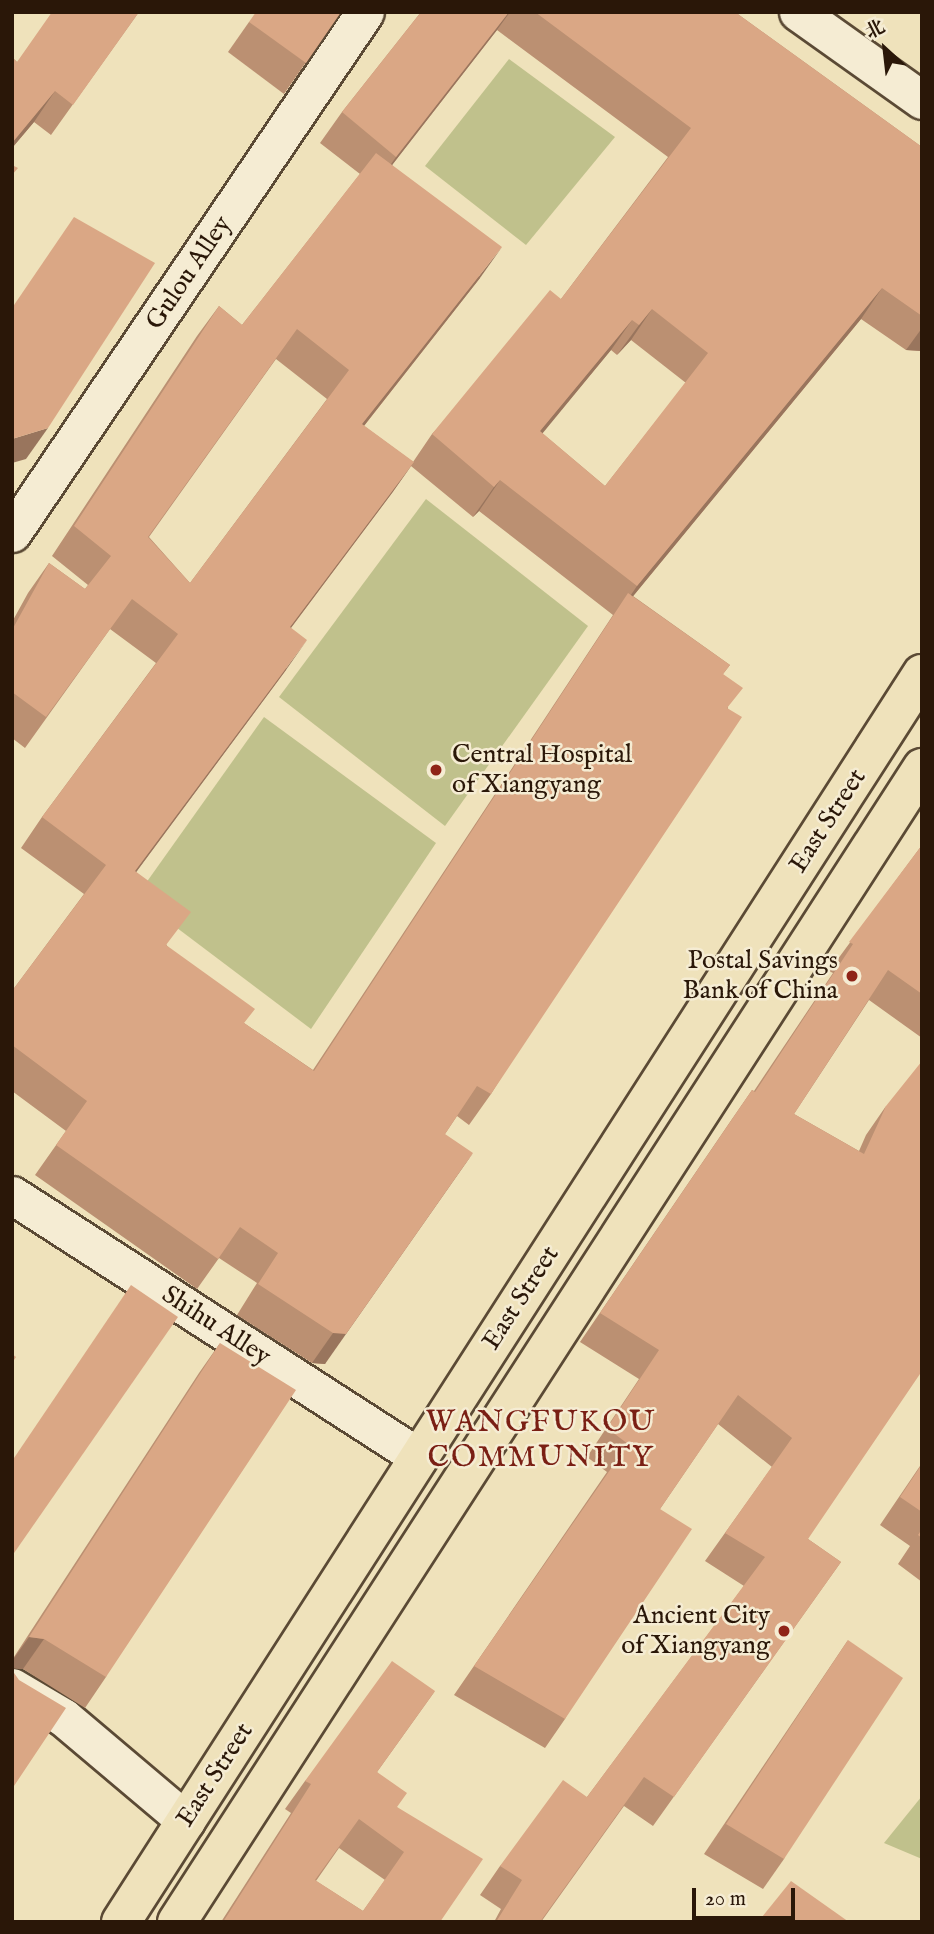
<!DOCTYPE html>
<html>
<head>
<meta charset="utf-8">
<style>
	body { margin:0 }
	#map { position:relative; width:934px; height:1934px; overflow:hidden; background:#efe2bb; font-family:"IM FELL English","Noto Serif SC",serif }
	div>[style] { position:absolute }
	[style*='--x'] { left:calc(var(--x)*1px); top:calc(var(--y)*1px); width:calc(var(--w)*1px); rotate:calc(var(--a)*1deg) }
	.green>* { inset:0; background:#c0c18c }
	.roads { filter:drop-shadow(2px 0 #5b4a35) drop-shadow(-2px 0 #5b4a35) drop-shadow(0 2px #5b4a35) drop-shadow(0 -2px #5b4a35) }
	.minor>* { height:37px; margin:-18.5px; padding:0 18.5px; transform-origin:18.5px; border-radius:18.5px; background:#f5ecd3 }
	.major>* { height:38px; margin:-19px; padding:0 19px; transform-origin:19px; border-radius:19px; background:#efe2bb }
	.wall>* { inset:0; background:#bb9072 }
	.shaded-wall>* { inset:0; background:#99755d }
	.building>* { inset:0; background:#daa785 }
	.dots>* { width:19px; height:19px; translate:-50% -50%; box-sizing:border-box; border:4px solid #f5ecd3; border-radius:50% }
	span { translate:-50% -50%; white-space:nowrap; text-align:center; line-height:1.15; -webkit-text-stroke:5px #f5ecd3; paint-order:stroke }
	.street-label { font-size:26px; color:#2a1708 }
	.poi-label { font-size:26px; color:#2a1708 }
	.left { translate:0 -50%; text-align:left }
	.right { translate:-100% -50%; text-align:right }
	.quarter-label { font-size:30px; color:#7a1f14; letter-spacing:2px }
	.frame { position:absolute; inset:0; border:14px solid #2a1708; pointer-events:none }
	.north { position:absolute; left:850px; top:14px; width:70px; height:70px; -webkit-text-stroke:5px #f5ecd3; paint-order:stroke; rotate:333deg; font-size:19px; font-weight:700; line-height:28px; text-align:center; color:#2a1708 }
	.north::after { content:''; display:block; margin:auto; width:24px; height:32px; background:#2a1708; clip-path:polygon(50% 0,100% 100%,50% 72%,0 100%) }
	.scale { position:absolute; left:692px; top:1888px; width:103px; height:32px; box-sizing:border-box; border:4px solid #2a1708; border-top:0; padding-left:9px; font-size:21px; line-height:24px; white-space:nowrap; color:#2a1708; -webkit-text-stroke:5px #f5ecd3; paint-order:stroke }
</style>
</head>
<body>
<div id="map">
	<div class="green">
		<div style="clip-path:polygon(509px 59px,615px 137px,526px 245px,425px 166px)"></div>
		<div style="clip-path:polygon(426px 499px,588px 626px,445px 826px,279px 697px)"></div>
		<div style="clip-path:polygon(264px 717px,436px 843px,311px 1029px,136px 897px)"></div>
		<div style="clip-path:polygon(922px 1796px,922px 1859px,884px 1843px)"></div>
	</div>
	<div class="roads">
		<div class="minor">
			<div style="--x:798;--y:12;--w:152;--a:35.4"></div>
			<div style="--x:12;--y:533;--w:629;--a:-55.88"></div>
			<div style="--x:12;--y:1195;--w:484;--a:32.8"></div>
			<div style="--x:12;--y:1687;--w:59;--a:30.5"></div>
			<div style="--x:63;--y:1717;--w:161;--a:40.2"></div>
		</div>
		<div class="major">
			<div style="--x:121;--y:1922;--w:1483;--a:-57.31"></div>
			<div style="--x:177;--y:1922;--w:1374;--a:-57.15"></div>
		</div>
	</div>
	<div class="wall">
		<div style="clip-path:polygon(139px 12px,51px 135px,34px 122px,12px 148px,12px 57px,17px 62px)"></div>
		<div style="clip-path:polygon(341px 12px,284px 94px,228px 52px,249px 22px)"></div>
		<div style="clip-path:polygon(evenodd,421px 12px,735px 12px,922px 147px,922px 351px,906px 350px,861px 319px,633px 596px,730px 665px,723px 674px,728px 709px,491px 1094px,469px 1125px,457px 1116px,445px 1134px,325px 1364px,312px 1363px,237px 1315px,257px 1283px,219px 1258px,197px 1289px,35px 1175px,66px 1131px,12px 1091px,12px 991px,84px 894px,21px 848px,42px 817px,156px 663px,110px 629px,25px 748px,12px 738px,12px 622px,28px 593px,49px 563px,85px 589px,88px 585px,52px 556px,197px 336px,219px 306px,242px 325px,360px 174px,320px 143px,342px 112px,421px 12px,497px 30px,668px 157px,561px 299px,432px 434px,413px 462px,364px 426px,480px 278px,392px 165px,497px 30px,421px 12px,631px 340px,686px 383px,605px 486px,542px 433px,611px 350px,617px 355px,631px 340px,421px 12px,276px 359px,327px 399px,190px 583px,149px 537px,276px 359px,421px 12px,411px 466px,473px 517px,479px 511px,613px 615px,313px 1070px,244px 1023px,167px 946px,136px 872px,286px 670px,291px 628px,392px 493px,411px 466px)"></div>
		<div style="clip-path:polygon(922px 845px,922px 1038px,869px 1000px,794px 1114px,859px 1151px,866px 1135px,886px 1106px,808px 1539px,841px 1562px,653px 1826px,624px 1806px,541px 1922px,494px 1922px,501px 1909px,480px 1895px,500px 1866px,587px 1797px,744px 1586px,705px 1561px,772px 1467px,718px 1424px,660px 1509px,565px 1719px,545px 1748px,454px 1695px,607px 1472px,587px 1457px,639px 1379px,580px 1342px,732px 1119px,752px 1090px,754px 1091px,833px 973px,829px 971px)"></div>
		<div style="clip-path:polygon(220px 1343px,106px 1677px,85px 1708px,23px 1669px,12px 1668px,12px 1660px,199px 1373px)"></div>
		<div style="clip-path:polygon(922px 1463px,922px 1582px,898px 1564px,910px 1546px,880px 1525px)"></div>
		<div style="clip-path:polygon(848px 1640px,784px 1859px,763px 1889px,704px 1854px)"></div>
		<div style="clip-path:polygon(evenodd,435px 1691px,377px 1772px,397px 1807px,440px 1922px,221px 1922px,291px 1813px,285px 1809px,305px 1781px,435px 1691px,339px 1848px,385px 1880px,363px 1911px,316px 1881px,339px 1848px)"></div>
	</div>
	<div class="shaded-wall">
		<div style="clip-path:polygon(509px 12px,510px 12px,497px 30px,375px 187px,396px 157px)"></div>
		<div style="clip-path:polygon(55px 91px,34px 122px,12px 148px,12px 143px)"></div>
		<div style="clip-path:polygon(502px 247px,480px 278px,341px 455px,362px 424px)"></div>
		<div style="clip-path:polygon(882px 288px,861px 319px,616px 617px,637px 586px)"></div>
		<div style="clip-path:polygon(652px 309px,631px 340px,617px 355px,639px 325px)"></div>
		<div style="clip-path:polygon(632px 320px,611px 350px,519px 462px,540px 431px)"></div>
		<div style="clip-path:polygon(922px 328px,922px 351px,906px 350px)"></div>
		<div style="clip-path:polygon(48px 428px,26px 459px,12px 463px,12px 439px)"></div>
		<div style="clip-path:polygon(414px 462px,392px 493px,269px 657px,290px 627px)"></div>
		<div style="clip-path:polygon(500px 480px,479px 511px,473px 517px,494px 487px)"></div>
		<div style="clip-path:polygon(307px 640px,286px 670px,114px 902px,135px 871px)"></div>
		<div style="clip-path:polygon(473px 1153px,325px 1364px,312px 1363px,333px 1333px)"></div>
		<div style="clip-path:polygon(29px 1637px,44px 1639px,23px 1669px,12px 1668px,12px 1661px)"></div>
	</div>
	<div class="building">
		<div style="clip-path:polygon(52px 12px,139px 12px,73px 105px,55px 91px,12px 143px,12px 57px,17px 62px)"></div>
		<div style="clip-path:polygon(256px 12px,341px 12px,306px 63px,249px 22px)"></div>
		<div style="clip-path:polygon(421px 12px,509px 12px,396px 157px,342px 112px)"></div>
		<div style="clip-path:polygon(evenodd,535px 12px,735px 12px,922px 147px,922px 316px,882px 288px,637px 586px,500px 480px,494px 487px,432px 434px,550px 290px,561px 299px,691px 128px,535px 12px,652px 309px,708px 353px,605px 486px,540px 431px,632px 320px,639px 325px,652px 309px)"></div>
		<div style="clip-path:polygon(evenodd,376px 153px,502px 247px,362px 424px,414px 462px,290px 627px,307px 640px,135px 871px,191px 912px,166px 945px,255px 1009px,244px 1023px,314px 1071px,628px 593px,730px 665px,723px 674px,743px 688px,727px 708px,742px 717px,491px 1094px,477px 1086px,445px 1134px,473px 1153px,346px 1334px,333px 1333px,258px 1284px,278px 1253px,240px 1227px,218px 1259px,56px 1145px,87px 1101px,12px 1045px,12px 991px,106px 865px,42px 817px,178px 634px,132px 599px,46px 717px,12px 692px,12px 630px,49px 563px,85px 589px,111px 556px,74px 526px,219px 306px,242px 325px,376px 153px,297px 329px,349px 370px,190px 583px,148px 537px,297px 329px)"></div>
		<div style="clip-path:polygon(12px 165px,18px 168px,12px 175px)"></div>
		<div style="clip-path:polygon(74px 217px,155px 263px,48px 428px,12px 439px,12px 308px)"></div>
		<div style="clip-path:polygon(922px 845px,922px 994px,888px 970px,794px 1114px,864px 1154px,886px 1106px,922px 1061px,922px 1371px,808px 1539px,841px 1562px,674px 1797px,644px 1777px,540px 1922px,496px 1922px,522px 1880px,500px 1866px,563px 1780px,587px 1797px,765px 1557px,725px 1533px,792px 1438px,738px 1395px,660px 1509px,692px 1529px,565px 1719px,474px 1666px,628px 1444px,607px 1428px,659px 1350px,600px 1313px,752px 1090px,755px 1092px,853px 944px,849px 942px)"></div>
		<div style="clip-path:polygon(131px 1285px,178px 1317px,12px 1556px,12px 1461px)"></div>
		<div style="clip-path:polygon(220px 1343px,296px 1390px,106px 1677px,44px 1639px,29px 1637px)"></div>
		<div style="clip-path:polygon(12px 1354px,16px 1357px,12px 1363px)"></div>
		<div style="clip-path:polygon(922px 1464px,922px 1512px,900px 1497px)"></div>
		<div style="clip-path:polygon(922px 1529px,922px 1538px,918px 1535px)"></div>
		<div style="clip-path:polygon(848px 1640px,903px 1678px,784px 1859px,726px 1824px)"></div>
		<div style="clip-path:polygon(evenodd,392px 1661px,435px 1691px,377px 1772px,407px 1793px,397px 1807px,483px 1859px,440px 1922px,223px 1922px,311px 1784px,305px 1781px,392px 1661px,359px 1819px,404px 1852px,363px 1911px,315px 1880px,359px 1819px)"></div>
		<div style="clip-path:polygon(12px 1670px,19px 1680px,66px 1708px,12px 1789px)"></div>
		<div style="clip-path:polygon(791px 1881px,849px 1922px,758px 1922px)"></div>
	</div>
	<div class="dots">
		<div style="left:436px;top:770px;background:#8f2418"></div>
		<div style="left:852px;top:976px;background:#8f2418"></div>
		<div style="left:784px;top:1631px;background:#8f2418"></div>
	</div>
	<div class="street-label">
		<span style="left:189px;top:273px;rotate:-56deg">Gulou Alley</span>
		<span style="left:828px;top:821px;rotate:-57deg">East Street</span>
		<span style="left:521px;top:1298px;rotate:-57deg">East Street</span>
		<span style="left:216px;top:1326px;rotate:33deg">Shihu Alley</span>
		<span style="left:215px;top:1775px;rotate:-57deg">East Street</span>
	</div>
	<div class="poi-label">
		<span class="left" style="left:452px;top:770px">Central Hospital<br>of Xiangyang</span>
		<span class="right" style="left:838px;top:976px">Postal Savings<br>Bank of China</span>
		<span class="right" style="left:770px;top:1631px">Ancient City<br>of Xiangyang</span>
	</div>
	<div class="quarter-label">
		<span style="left:541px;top:1440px">WANGFUKOU<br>COMMUNITY</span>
	</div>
	<div class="frame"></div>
	<div class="north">北</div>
	<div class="scale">20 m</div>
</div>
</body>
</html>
